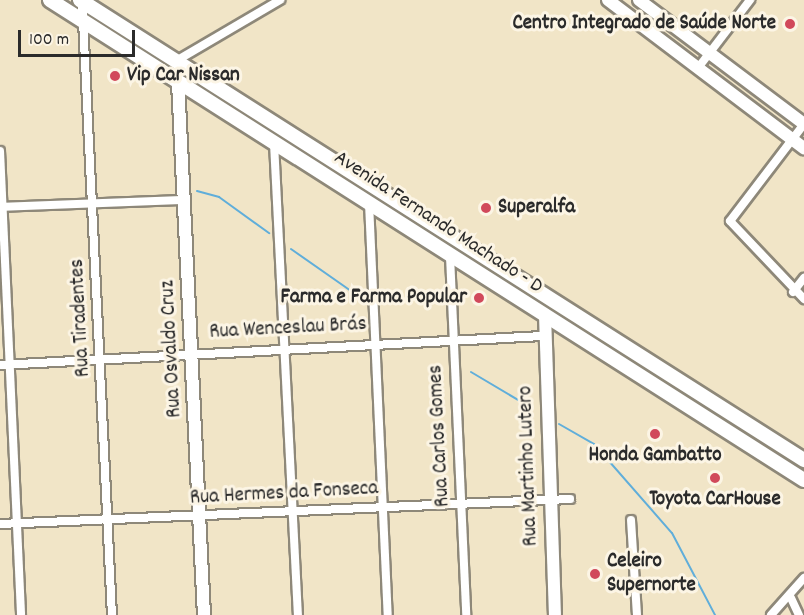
<!DOCTYPE html>
<html>
<head>
<meta charset="utf-8">
<style>
	body { margin:0 }
	#map { position:relative; width:804px; height:615px; overflow:hidden; background:#f1e5c7; font-family:Dekko,sans-serif }
	div>[style] { position:absolute }
	[style*='--x'] { left:calc(var(--x)*1px); top:calc(var(--y)*1px); width:calc(var(--w)*1px); rotate:calc(var(--a)*1deg) }
	.stream>* { height:2px; margin:-1px; padding:0 1px; transform-origin:1px; border-radius:1px; background:#60aeda }
	.roads { filter:drop-shadow(2px 0 #8e8879) drop-shadow(-2px 0 #8e8879) drop-shadow(0 2px #8e8879) drop-shadow(0 -2px #8e8879) }
	.street>* { height:8px; margin:-4px; padding:0 4px; transform-origin:4px; border-radius:4px; background:#fff }
	.secondary>* { height:12px; margin:-6px; padding:0 6px; transform-origin:6px; border-radius:6px; background:#fff }
	.primary>* { height:14px; margin:-7px; padding:0 7px; transform-origin:7px; border-radius:7px; background:#fff }
	.dots>* { width:16px; height:16px; translate:-50% -50%; box-sizing:border-box; border:3px solid #fcf5e5; border-radius:50% }
	span { translate:-50% -50%; white-space:nowrap; text-align:center; line-height:1.15; -webkit-text-stroke:6px #fcf5e5; paint-order:stroke }
	.poi-label { font-size:21px; color:#2b2b2b; font-weight:700 }
	.right { translate:-100% -50%; text-align:right }
	.left { translate:0 -50%; text-align:left }
	.street-label { font-size:21px; color:#2b2b2b }
	.scale { position:absolute; left:18px; top:30px; width:117px; height:27px; box-sizing:border-box; border:3px solid #2b2b2b; border-top:0; padding-left:8px; font-size:18px; line-height:21px; white-space:nowrap; color:#2b2b2b; -webkit-text-stroke:4px #fcf5e5; paint-order:stroke }
</style>
</head>
<body>
<div id="map">
	<div class="stream">
		<div style="--x:197;--y:191;--w:23;--a:15"></div>
		<div style="--x:219;--y:197;--w:62;--a:35.8"></div>
		<div style="--x:291;--y:249;--w:82;--a:35"></div>
		<div style="--x:471;--y:372;--w:63;--a:30.7"></div>
		<div style="--x:559;--y:424;--w:40;--a:29.7"></div>
		<div style="--x:594;--y:444;--w:118;--a:48.8"></div>
		<div style="--x:672;--y:533;--w:93;--a:62.3"></div>
	</div>
	<div class="roads">
		<div class="street">
			<div style="--x:82;--y:0;--w:616;--a:87.21"></div>
			<div style="--x:176;--y:61;--w:121;--a:-30.4"></div>
			<div style="--x:698;--y:68;--w:86;--a:-52.6"></div>
			<div style="--x:804;--y:124;--w:122;--a:127.3"></div>
			<div style="--x:730;--y:221;--w:108;--a:46.5"></div>
			<div style="--x:274;--y:143;--w:473;--a:87.1"></div>
			<div style="--x:0;--y:151;--w:464;--a:87.4"></div>
			<div style="--x:369;--y:203;--w:412;--a:87.4"></div>
			<div style="--x:0;--y:207;--w:184;--a:-2.2"></div>
			<div style="--x:450;--y:256;--w:359;--a:87.4"></div>
			<div style="--x:793;--y:292;--w:18;--a:-52"></div>
			<div style="--x:0;--y:365;--w:544;--a:-3.06"></div>
			<div style="--x:631;--y:520;--w:95;--a:86.4"></div>
			<div style="--x:0;--y:524;--w:571;--a:-2.51"></div>
			<div style="--x:791;--y:598;--w:19;--a:65"></div>
			<div style="--x:771;--y:615;--w:50;--a:-48.3"></div>
		</div>
		<div class="secondary">
			<div style="--x:608;--y:0;--w:246;--a:37.1"></div>
			<div style="--x:639;--y:0;--w:206;--a:36.9"></div>
			<div style="--x:178;--y:82;--w:534;--a:87.21"></div>
			<div style="--x:545;--y:315;--w:300;--a:88.1"></div>
		</div>
		<div class="primary">
			<div style="--x:50;--y:0;--w:894;--a:32.48"></div>
			<div style="--x:80;--y:0;--w:858;--a:32.43"></div>
		</div>
	</div>
	<div class="dots">
		<div style="left:790px;top:24px;background:#d1495b"></div>
		<div style="left:115px;top:76px;background:#d1495b"></div>
		<div style="left:486px;top:208px;background:#d1495b"></div>
		<div style="left:479px;top:298px;background:#d1495b"></div>
		<div style="left:655px;top:434px;background:#d1495b"></div>
		<div style="left:715px;top:478px;background:#d1495b"></div>
		<div style="left:595px;top:574px;background:#d1495b"></div>
	</div>
	<div class="poi-label">
		<span class="right" style="left:776px;top:24px">Centro Integrado de Saúde Norte</span>
		<span class="left" style="left:127px;top:76px">Vip Car Nissan</span>
		<span class="left" style="left:498px;top:208px">Superalfa</span>
		<span class="right" style="left:467px;top:298px">Farma e Farma Popular</span>
		<span style="left:655px;top:456px">Honda Gambatto</span>
		<span style="left:715px;top:500px">Toyota CarHouse</span>
		<span class="left" style="left:607px;top:574px">Celeiro<br>Supernorte</span>
	</div>
	<div class="street-label">
		<span style="left:438px;top:223px;rotate:33deg">Avenida Fernando Machado - D</span>
		<span style="left:81px;top:318px;rotate:-93deg">Rua Tiradentes</span>
		<span style="left:288px;top:329px;rotate:-3deg">Rua Wenceslau Brás</span>
		<span style="left:172px;top:349px;rotate:-93deg">Rua Osvaldo Cruz</span>
		<span style="left:440px;top:436px;rotate:-93deg">Rua Carlos Gomes</span>
		<span style="left:529px;top:466px;rotate:-92deg">Rua Martinho Lutero</span>
		<span style="left:284px;top:494px;rotate:-3deg">Rua Hermes da Fonseca</span>
	</div>
	<div class="scale">100 m</div>
</div>
</body>
</html>
